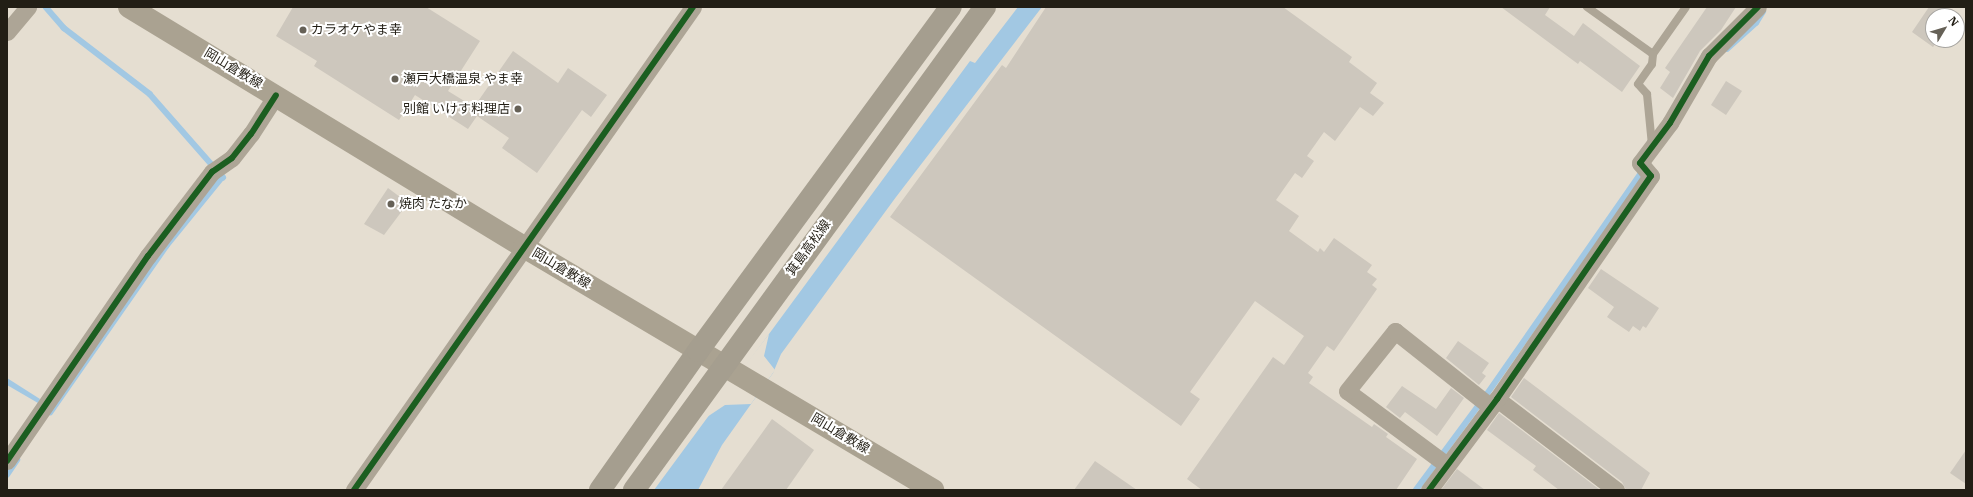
<!DOCTYPE html>
<html>
<head>
<meta charset="utf-8">
<style>
	body { margin:0 }
	#map { position:relative; width:1973px; height:497px; overflow:hidden; background:#e5ded1; font-family:"IBM Plex Serif","Noto Sans JP",serif }
	div>[style] { position:absolute }
	[style*='--x'] { left:calc(var(--x)*1px); top:calc(var(--y)*1px); width:calc(var(--w)*1px); rotate:calc(var(--a)*1deg) }
	.water>* { inset:0; background:#a2c8e3 }
	.pier>* { inset:0; background:#e5ded1 }
	.stream>* { height:5.5px; margin:-2.75px; padding:0 2.75px; transform-origin:2.75px; border-radius:2.75px; background:#a2c8e3 }
	.building>* { inset:0; background:#cdc7bd }
	.service>* { height:8px; margin:-4px; padding:0 4px; transform-origin:4px; border-radius:4px; background:#ada596 }
	.minor>* { height:17px; margin:-8.5px; padding:0 8.5px; transform-origin:8.5px; border-radius:8.5px; background:#ada596 }
	.secondary>* { height:22px; margin:-11px; padding:0 11px; transform-origin:11px; border-radius:11px; background:#aaa291 }
	.primary>* { height:22px; margin:-11px; padding:0 11px; transform-origin:11px; border-radius:11px; background:#a59e8f }
	.cycleway>* { height:6px; margin:-3px; padding:0 3px; transform-origin:3px; border-radius:3px; background:#1b5e20 }
	.dots>* { width:11px; height:11px; translate:-50% -50%; box-sizing:border-box; border:2px solid #fff; border-radius:50% }
	span { translate:-50% -50%; white-space:nowrap; text-align:center; line-height:1.15; -webkit-text-stroke:4px #fff; paint-order:stroke }
	.poi-label { font-size:13px; color:#221e15 }
	.left { translate:0 -50%; text-align:left }
	.right { translate:-100% -50%; text-align:right }
	.street-label { font-size:13px; color:#221e15 }
	.frame { position:absolute; inset:0; border:8px solid #221e15; pointer-events:none }
	.north { position:absolute; left:1925px; top:8px; width:40px; height:40px; box-sizing:border-box; background:#fff; border:1px solid #a7a5a1; border-radius:50%; rotate:52deg; font-size:11px; font-weight:700; line-height:16px; text-align:center; color:#221e15 }
	.north::after { content:''; display:block; margin:auto; width:14px; height:18px; background:#666157; clip-path:polygon(50% 0,100% 100%,50% 72%,0 100%) }
</style>
</head>
<body>
<div id="map">
	<div class="water">
		<div style="clip-path:polygon(1018px 7px,1042px 7px,896px 197px,781px 354px,773px 373px,722px 445px,698px 490px,654px 490px,970px 61px,975px 63px)"></div>
		<div style="clip-path:polygon(7px 378px,40px 399px,38px 403px,7px 385px)"></div>
	</div>
	<div class="pier">
		<div style="clip-path:polygon(769px 334px,764px 356px,775px 370px,751px 404px,725px 405px,704px 419px)"></div>
	</div>
	<div class="stream">
		<div style="--x:46;--y:7;--w:28;--a:49"></div>
		<div style="--x:64;--y:28;--w:108;--a:37.5"></div>
		<div style="--x:150;--y:94;--w:111;--a:48.7"></div>
		<div style="--x:223;--y:177;--w:89;--a:129.1"></div>
		<div style="--x:167;--y:246;--w:203;--a:124.9"></div>
		<div style="--x:1727;--y:49;--w:39;--a:-42"></div>
		<div style="--x:1756;--y:23;--w:13;--a:-58"></div>
		<div style="--x:7;--y:475;--w:18;--a:-56"></div>
		<div style="--x:1416;--y:490;--w:119;--a:-53.5"></div>
		<div style="--x:1487;--y:394;--w:274;--a:-55.1"></div>
	</div>
	<div class="building">
		<div style="clip-path:polygon(293px 7px,426px 7px,480px 41px,448px 91px,474px 107px,513px 51px,558px 83px,568px 68px,607px 95px,591px 117px,582px 110px,537px 173px,502px 148px,509px 138px,477px 116px,468px 129px,415px 95px,399px 120px,314px 66px,317px 61px,276px 36px)"></div>
		<div style="clip-path:polygon(1046px 7px,1283px 7px,1352px 57px,1349px 62px,1377px 83px,1370px 93px,1384px 103px,1373px 116px,1360px 107px,1335px 141px,1324px 132px,1307px 156px,1314px 161px,1302px 178px,1295px 173px,1276px 200px,1299px 216px,1289px 231px,1318px 252px,1320px 248px,1324px 252px,1334px 238px,1372px 265px,1367px 272px,1377px 279px,1372px 285px,1377px 289px,1334px 351px,1327px 346px,1308px 373px,1313px 377px,1309px 383px,1372px 427px,1374px 424px,1388px 434px,1386px 437px,1417px 459px,1396px 490px,1202px 490px,1187px 479px,1273px 357px,1284px 365px,1304px 336px,1255px 301px,1190px 392px,1200px 399px,1181px 426px,890px 217px,1002px 65px,1006px 68px)"></div>
		<div style="clip-path:polygon(1501px 7px,1550px 7px,1545px 15px,1574px 36px,1583px 23px,1640px 66px,1622px 92px,1580px 61px,1578px 64px)"></div>
		<div style="clip-path:polygon(1707px 7px,1736px 7px,1721px 30px,1700px 51px,1673px 98px,1660px 88px,1670px 72px,1665px 68px)"></div>
		<div style="clip-path:polygon(1929px 7px,1943px 7px,1955px 15px,1933px 16px,1933px 40px,1938px 40px,1933px 47px,1912px 32px)"></div>
		<div style="clip-path:polygon(1726px 81px,1742px 91px,1726px 115px,1711px 105px)"></div>
		<div style="clip-path:polygon(388px 188px,408px 203px,384px 235px,364px 224px)"></div>
		<div style="clip-path:polygon(1601px 269px,1659px 308px,1646px 328px,1643px 326px,1640px 331px,1633px 326px,1629px 332px,1607px 317px,1614px 307px,1588px 288px)"></div>
		<div style="clip-path:polygon(1458px 341px,1489px 363px,1482px 373px,1486px 376px,1479px 385px,1446px 358px)"></div>
		<div style="clip-path:polygon(1524px 378px,1650px 473px,1641px 490px,1626px 490px,1622px 482px,1511px 397px)"></div>
		<div style="clip-path:polygon(1402px 386px,1436px 409px,1451px 388px,1464px 398px,1437px 436px,1405px 412px,1400px 418px,1386px 407px)"></div>
		<div style="clip-path:polygon(1499px 413px,1600px 490px,1559px 490px,1533px 470px,1536px 466px,1487px 430px)"></div>
		<div style="clip-path:polygon(772px 419px,814px 450px,786px 490px,721px 490px)"></div>
		<div style="clip-path:polygon(1966px 450px,1966px 484px,1950px 473px)"></div>
		<div style="clip-path:polygon(1095px 461px,1137px 490px,1074px 490px)"></div>
		<div style="clip-path:polygon(1457px 469px,1485px 490px,1441px 490px)"></div>
	</div>
	<div class="service">
		<div style="--x:1587;--y:7;--w:81;--a:35.5"></div>
		<div style="--x:1653;--y:54;--w:57;--a:-54.9"></div>
		<div style="--x:1652;--y:145;--w:51;--a:-95.6"></div>
		<div style="--x:1647;--y:94;--w:13;--a:-132"></div>
		<div style="--x:1638;--y:84;--w:24;--a:-55"></div>
		<div style="--x:1652;--y:64;--w:10;--a:-84"></div>
	</div>
	<div class="minor">
		<div style="--x:7;--y:32;--w:33;--a:-50"></div>
		<div style="--x:1497;--y:399;--w:150;--a:37.4"></div>
		<div style="--x:7;--y:461;--w:249;--a:-55.5"></div>
		<div style="--x:148;--y:256;--w:106;--a:-52.7"></div>
		<div style="--x:212;--y:172;--w:24;--a:-35"></div>
		<div style="--x:232;--y:158;--w:31;--a:-52"></div>
		<div style="--x:251;--y:134;--w:46;--a:-57.3"></div>
		<div style="--x:1447;--y:465;--w:124;--a:-143.5"></div>
		<div style="--x:1347;--y:391;--w:77;--a:-51.3"></div>
		<div style="--x:1395;--y:331;--w:122;--a:38.4"></div>
		<div style="--x:354;--y:490;--w:590;--a:-54.94"></div>
		<div style="--x:1429;--y:490;--w:114;--a:-53.2"></div>
		<div style="--x:1497;--y:399;--w:271;--a:-55.4"></div>
		<div style="--x:1651;--y:176;--w:17;--a:-130"></div>
		<div style="--x:1640;--y:163;--w:50;--a:-53.1"></div>
		<div style="--x:1670;--y:123;--w:78;--a:-59.8"></div>
		<div style="--x:1709;--y:56;--w:69;--a:-45"></div>
	</div>
	<div class="secondary">
		<div style="--x:129;--y:7;--w:462;--a:31.3"></div>
		<div style="--x:524;--y:247;--w:476;--a:30.7"></div>
	</div>
	<div class="primary">
		<div style="--x:600;--y:490;--w:170;--a:-54.8"></div>
		<div style="--x:698;--y:351;--w:427;--a:-53.7"></div>
		<div style="--x:634;--y:490;--w:597;--a:-53.99"></div>
	</div>
	<div class="cycleway">
		<div style="--x:7;--y:461;--w:249;--a:-55.5"></div>
		<div style="--x:148;--y:256;--w:106;--a:-52.7"></div>
		<div style="--x:212;--y:172;--w:24;--a:-35"></div>
		<div style="--x:232;--y:158;--w:31;--a:-52"></div>
		<div style="--x:251;--y:134;--w:46;--a:-57.3"></div>
		<div style="--x:354;--y:490;--w:590;--a:-54.94"></div>
		<div style="--x:1429;--y:490;--w:114;--a:-53.2"></div>
		<div style="--x:1497;--y:399;--w:271;--a:-55.4"></div>
		<div style="--x:1651;--y:176;--w:17;--a:-130"></div>
		<div style="--x:1640;--y:163;--w:50;--a:-53.1"></div>
		<div style="--x:1670;--y:123;--w:78;--a:-59.8"></div>
		<div style="--x:1709;--y:56;--w:69;--a:-45"></div>
	</div>
	<div class="dots">
		<div style="left:303px;top:30px;background:#666157"></div>
		<div style="left:395px;top:79px;background:#666157"></div>
		<div style="left:518px;top:109px;background:#666157"></div>
		<div style="left:391px;top:204px;background:#666157"></div>
	</div>
	<div class="poi-label">
		<span class="left" style="left:311px;top:30px">カラオケやま幸</span>
		<span class="left" style="left:403px;top:79px">瀬戸大橋温泉 やま幸</span>
		<span class="right" style="left:510px;top:109px">別館 いけす料理店</span>
		<span class="left" style="left:399px;top:204px">焼肉 たなか</span>
	</div>
	<div class="street-label">
		<span style="left:233px;top:69px;rotate:31deg">岡山倉敷線</span>
		<span style="left:809px;top:248px;rotate:-54deg">箕島高松線</span>
		<span style="left:561px;top:269px;rotate:31deg">岡山倉敷線</span>
		<span style="left:840px;top:434px;rotate:31deg">岡山倉敷線</span>
	</div>
	<div class="frame"></div>
	<div class="north">N</div>
</div>
</body>
</html>
